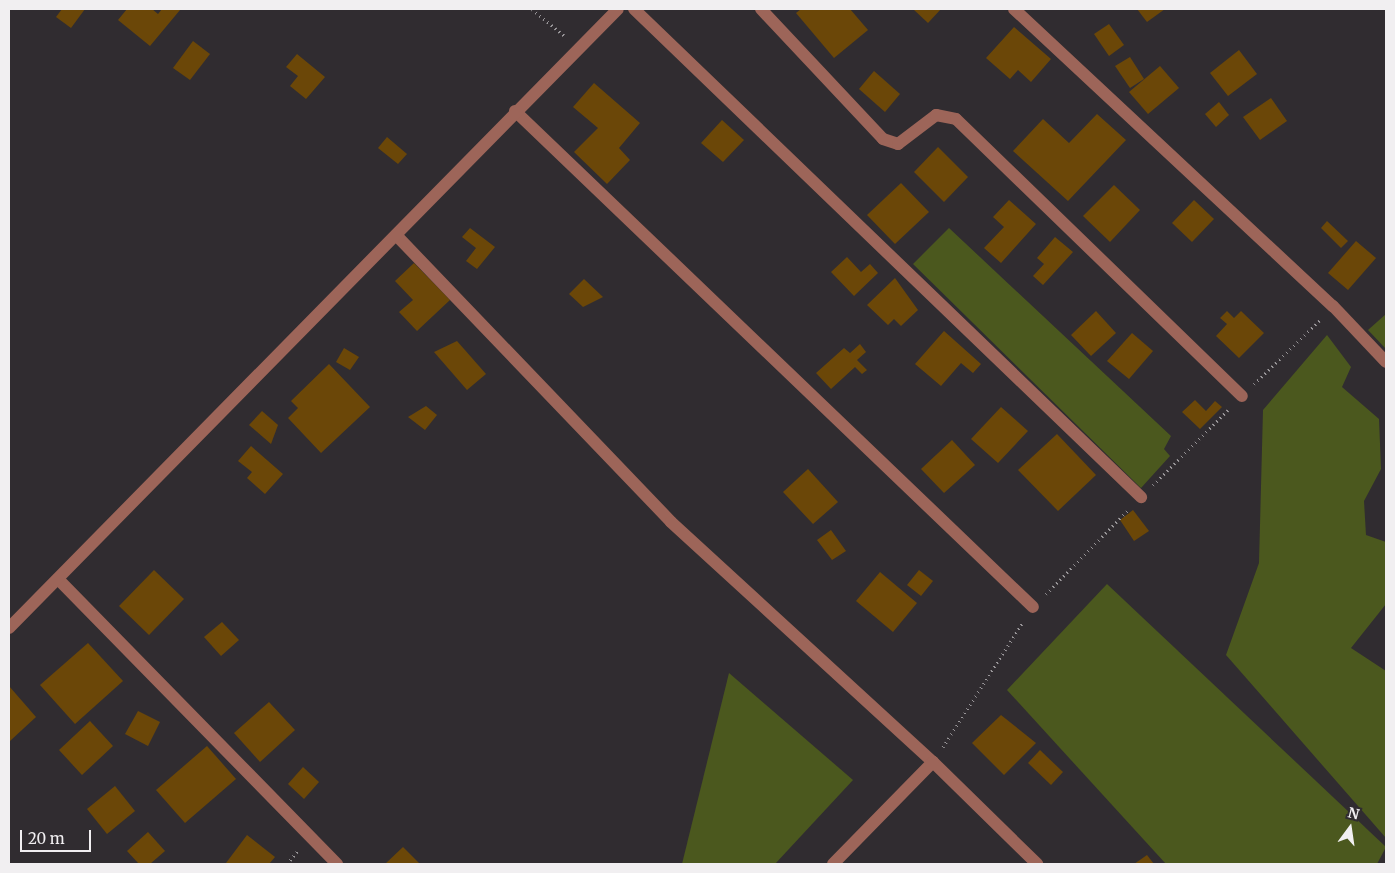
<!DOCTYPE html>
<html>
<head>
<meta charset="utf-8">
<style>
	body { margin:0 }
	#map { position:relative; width:1395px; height:873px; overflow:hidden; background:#302c30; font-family:Merriweather,serif }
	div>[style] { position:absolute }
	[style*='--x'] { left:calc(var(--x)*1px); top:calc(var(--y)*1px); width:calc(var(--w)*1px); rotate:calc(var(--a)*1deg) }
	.green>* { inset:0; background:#4b581e }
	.building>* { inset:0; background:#6b4708 }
	.path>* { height:3px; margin-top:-1.5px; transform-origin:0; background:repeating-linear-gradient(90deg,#999699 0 1px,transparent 0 5px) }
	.minor>* { height:12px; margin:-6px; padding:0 6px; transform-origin:6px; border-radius:6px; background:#9d6559 }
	span { translate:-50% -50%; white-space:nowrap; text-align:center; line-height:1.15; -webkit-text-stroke:4px #302c30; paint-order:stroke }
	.frame { position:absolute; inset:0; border:10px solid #f1eff1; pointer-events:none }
	.north { position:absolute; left:1325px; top:803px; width:50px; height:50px; -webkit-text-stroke:4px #302c30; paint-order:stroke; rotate:14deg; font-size:14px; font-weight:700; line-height:20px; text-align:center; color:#f1eff1 }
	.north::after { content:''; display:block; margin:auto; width:18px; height:22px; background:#f1eff1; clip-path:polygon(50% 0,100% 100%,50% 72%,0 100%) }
	.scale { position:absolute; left:20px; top:830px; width:71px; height:22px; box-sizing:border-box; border:2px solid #f1eff1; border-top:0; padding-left:6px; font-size:15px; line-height:18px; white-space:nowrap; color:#f1eff1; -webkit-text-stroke:4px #302c30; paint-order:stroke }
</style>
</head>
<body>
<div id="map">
	<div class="green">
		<div style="clip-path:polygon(949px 228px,1171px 436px,1164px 449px,1170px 456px,1141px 488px,913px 264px)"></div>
		<div style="clip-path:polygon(1386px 314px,1386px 349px,1368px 330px)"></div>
		<div style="clip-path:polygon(1327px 335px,1351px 367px,1342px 387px,1379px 419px,1381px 469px,1364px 501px,1366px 535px,1386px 542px,1386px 604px,1351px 648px,1386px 671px,1386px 838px,1226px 655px,1259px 563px,1263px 410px)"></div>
		<div style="clip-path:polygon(1107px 584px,1386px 847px,1377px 864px,1166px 864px,1007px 690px)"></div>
		<div style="clip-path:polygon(729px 673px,853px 780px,775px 864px,682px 864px)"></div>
	</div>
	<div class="building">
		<div style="clip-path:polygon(62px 9px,85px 9px,71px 28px,56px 17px)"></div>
		<div style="clip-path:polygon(127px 9px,152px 9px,158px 14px,162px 9px,180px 10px,150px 46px,118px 20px)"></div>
		<div style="clip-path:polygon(801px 9px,850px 9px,868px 30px,834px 58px,796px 13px)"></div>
		<div style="clip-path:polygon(913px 9px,941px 9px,928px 23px)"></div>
		<div style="clip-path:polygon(1137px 9px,1165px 9px,1147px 22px)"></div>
		<div style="clip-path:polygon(1109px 24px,1124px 45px,1109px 56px,1094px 34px)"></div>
		<div style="clip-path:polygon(1014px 27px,1051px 59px,1031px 82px,1018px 70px,1010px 79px,986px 58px)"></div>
		<div style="clip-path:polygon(193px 41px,210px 54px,190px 80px,173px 68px)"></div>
		<div style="clip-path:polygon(1239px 50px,1257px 74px,1228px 96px,1210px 73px)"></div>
		<div style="clip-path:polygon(297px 54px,325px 77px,306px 99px,290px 86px,298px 76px,286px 67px)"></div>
		<div style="clip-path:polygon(1130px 57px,1144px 79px,1130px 88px,1115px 66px)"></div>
		<div style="clip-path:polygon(1160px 66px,1179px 88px,1148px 114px,1129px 92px)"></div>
		<div style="clip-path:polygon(874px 71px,900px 94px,885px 112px,859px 89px)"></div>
		<div style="clip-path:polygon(594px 83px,640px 123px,619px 148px,630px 160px,607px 184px,574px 152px,598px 128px,573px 107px)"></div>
		<div style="clip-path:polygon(1271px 98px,1287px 121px,1260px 140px,1243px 117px)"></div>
		<div style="clip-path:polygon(1219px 102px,1229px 115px,1216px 127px,1205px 114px)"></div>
		<div style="clip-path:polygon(1097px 114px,1126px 140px,1068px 201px,1013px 151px,1043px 119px,1069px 143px)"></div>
		<div style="clip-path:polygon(722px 120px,744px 140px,723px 162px,701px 143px)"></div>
		<div style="clip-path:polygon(387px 137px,407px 154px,398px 164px,378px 148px)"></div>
		<div style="clip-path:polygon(938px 147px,968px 177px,944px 202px,914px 172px)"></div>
		<div style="clip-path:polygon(901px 183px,929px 212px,895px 244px,867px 215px)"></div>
		<div style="clip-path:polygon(1114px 185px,1140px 210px,1110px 242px,1083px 216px)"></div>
		<div style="clip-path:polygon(1009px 200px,1036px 224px,1001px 263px,984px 248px,1004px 227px,993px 217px)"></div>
		<div style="clip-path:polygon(1194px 200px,1214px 219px,1192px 242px,1172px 223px)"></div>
		<div style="clip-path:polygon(1327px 221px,1348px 241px,1341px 248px,1321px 228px)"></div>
		<div style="clip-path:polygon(470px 228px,495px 247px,477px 269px,466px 261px,476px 248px,462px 237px)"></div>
		<div style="clip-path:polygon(1055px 237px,1073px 252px,1043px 285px,1033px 276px,1044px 264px,1037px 258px)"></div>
		<div style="clip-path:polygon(1356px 241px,1376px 258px,1348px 290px,1328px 273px)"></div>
		<div style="clip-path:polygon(847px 257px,861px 272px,870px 264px,878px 273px,854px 296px,831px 272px)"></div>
		<div style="clip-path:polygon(414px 263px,450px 300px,417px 331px,399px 312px,413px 300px,395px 281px)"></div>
		<div style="clip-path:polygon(895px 278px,918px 310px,901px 326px,894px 319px,888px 325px,867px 305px)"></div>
		<div style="clip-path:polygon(584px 279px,603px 297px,583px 307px,569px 294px)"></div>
		<div style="clip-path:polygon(1096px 311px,1116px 333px,1091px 356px,1071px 335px)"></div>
		<div style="clip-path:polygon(1227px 311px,1234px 318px,1241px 311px,1264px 333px,1239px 358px,1216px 336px,1227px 324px,1220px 318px)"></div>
		<div style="clip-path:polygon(944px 331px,981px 364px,973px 373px,961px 363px,941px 386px,915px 364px)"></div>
		<div style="clip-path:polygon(1132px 333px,1153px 351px,1129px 379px,1107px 361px)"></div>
		<div style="clip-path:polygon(457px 341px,486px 374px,467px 390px,434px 352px)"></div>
		<div style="clip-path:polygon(860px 344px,866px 352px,857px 360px,867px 370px,862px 374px,855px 367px,831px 389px,816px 373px,844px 348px,850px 353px)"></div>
		<div style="clip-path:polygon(344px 348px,359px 357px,350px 370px,336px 362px)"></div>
		<div style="clip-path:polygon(329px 364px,370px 407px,321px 453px,288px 418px,298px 408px,291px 401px)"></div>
		<div style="clip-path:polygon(1195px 400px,1206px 411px,1215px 401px,1222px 407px,1200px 429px,1182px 412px)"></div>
		<div style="clip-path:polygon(426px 406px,437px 415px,425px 430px,408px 417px)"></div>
		<div style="clip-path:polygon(1001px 407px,1028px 431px,998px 463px,971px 439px)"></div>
		<div style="clip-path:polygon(262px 411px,278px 425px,271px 444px,249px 425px)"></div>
		<div style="clip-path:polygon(1057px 434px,1096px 475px,1058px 511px,1018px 470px)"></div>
		<div style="clip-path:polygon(952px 440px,975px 465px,944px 493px,921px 469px)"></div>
		<div style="clip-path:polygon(251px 446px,283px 474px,265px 494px,247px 478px,252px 472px,238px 461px)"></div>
		<div style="clip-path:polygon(808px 469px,838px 502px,813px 524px,783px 492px)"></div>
		<div style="clip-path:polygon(1133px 510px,1149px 531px,1134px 541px,1120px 520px)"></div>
		<div style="clip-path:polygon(831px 530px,846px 551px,832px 560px,817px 540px)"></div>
		<div style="clip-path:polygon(154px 570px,184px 599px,149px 635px,119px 606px)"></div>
		<div style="clip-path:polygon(919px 570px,933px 581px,921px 596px,907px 585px)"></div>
		<div style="clip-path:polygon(880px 572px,917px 603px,893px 632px,856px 601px)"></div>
		<div style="clip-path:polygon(222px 622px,239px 640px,221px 656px,204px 637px)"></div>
		<div style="clip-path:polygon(88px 643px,123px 681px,75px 724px,40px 685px)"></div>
		<div style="clip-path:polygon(9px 686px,36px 717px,10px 741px,9px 740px)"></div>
		<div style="clip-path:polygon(269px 702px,295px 730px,260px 762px,234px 733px)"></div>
		<div style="clip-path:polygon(138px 711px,160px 722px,148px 746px,125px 734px)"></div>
		<div style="clip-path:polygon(1001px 715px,1036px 743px,1004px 775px,972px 743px)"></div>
		<div style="clip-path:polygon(90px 721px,113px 746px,82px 775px,59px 750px)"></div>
		<div style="clip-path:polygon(207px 746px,236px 779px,185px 823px,156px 790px)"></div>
		<div style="clip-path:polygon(1040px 750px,1063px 772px,1051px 785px,1028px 763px)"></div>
		<div style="clip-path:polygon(303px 767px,319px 782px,304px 799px,288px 784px)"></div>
		<div style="clip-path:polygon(115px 786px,135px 811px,107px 834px,87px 809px)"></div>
		<div style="clip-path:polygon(148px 832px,165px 851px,150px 864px,139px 864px,127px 851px)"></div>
		<div style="clip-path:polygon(247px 835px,275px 857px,269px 864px,226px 863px)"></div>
		<div style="clip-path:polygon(403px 847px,420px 864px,385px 864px)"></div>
		<div style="clip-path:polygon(1147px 855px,1154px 864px,1134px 864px)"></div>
	</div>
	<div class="path">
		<div style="--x:532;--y:9;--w:44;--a:39.5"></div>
		<div style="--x:1254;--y:384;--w:93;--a:-44.1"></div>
		<div style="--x:1153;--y:485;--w:109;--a:-45"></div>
		<div style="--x:1046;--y:594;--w:119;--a:-45.7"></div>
		<div style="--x:943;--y:747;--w:148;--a:-57.4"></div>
		<div style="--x:287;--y:864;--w:19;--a:-51"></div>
	</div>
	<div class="minor">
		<div style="--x:634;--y:9;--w:704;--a:43.91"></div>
		<div style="--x:761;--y:9;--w:178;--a:46.8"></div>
		<div style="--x:883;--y:139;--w:16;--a:18"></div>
		<div style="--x:898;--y:144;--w:48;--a:-37.3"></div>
		<div style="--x:936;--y:115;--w:20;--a:11"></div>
		<div style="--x:956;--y:119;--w:398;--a:44.1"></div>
		<div style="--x:1014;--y:9;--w:436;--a:43"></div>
		<div style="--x:1333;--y:306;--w:77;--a:46.6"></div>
		<div style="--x:515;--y:111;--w:717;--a:43.76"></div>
		<div style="--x:396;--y:235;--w:397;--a:46.2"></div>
		<div style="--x:671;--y:522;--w:355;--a:42.5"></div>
		<div style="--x:933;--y:762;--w:146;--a:44.4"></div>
		<div style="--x:58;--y:579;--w:399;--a:45.6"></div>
		<div style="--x:9;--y:628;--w:868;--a:-45.47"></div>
		<div style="--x:833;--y:864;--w:143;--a:-45.6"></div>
	</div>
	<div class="frame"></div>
	<div class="north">N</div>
	<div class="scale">20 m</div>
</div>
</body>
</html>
